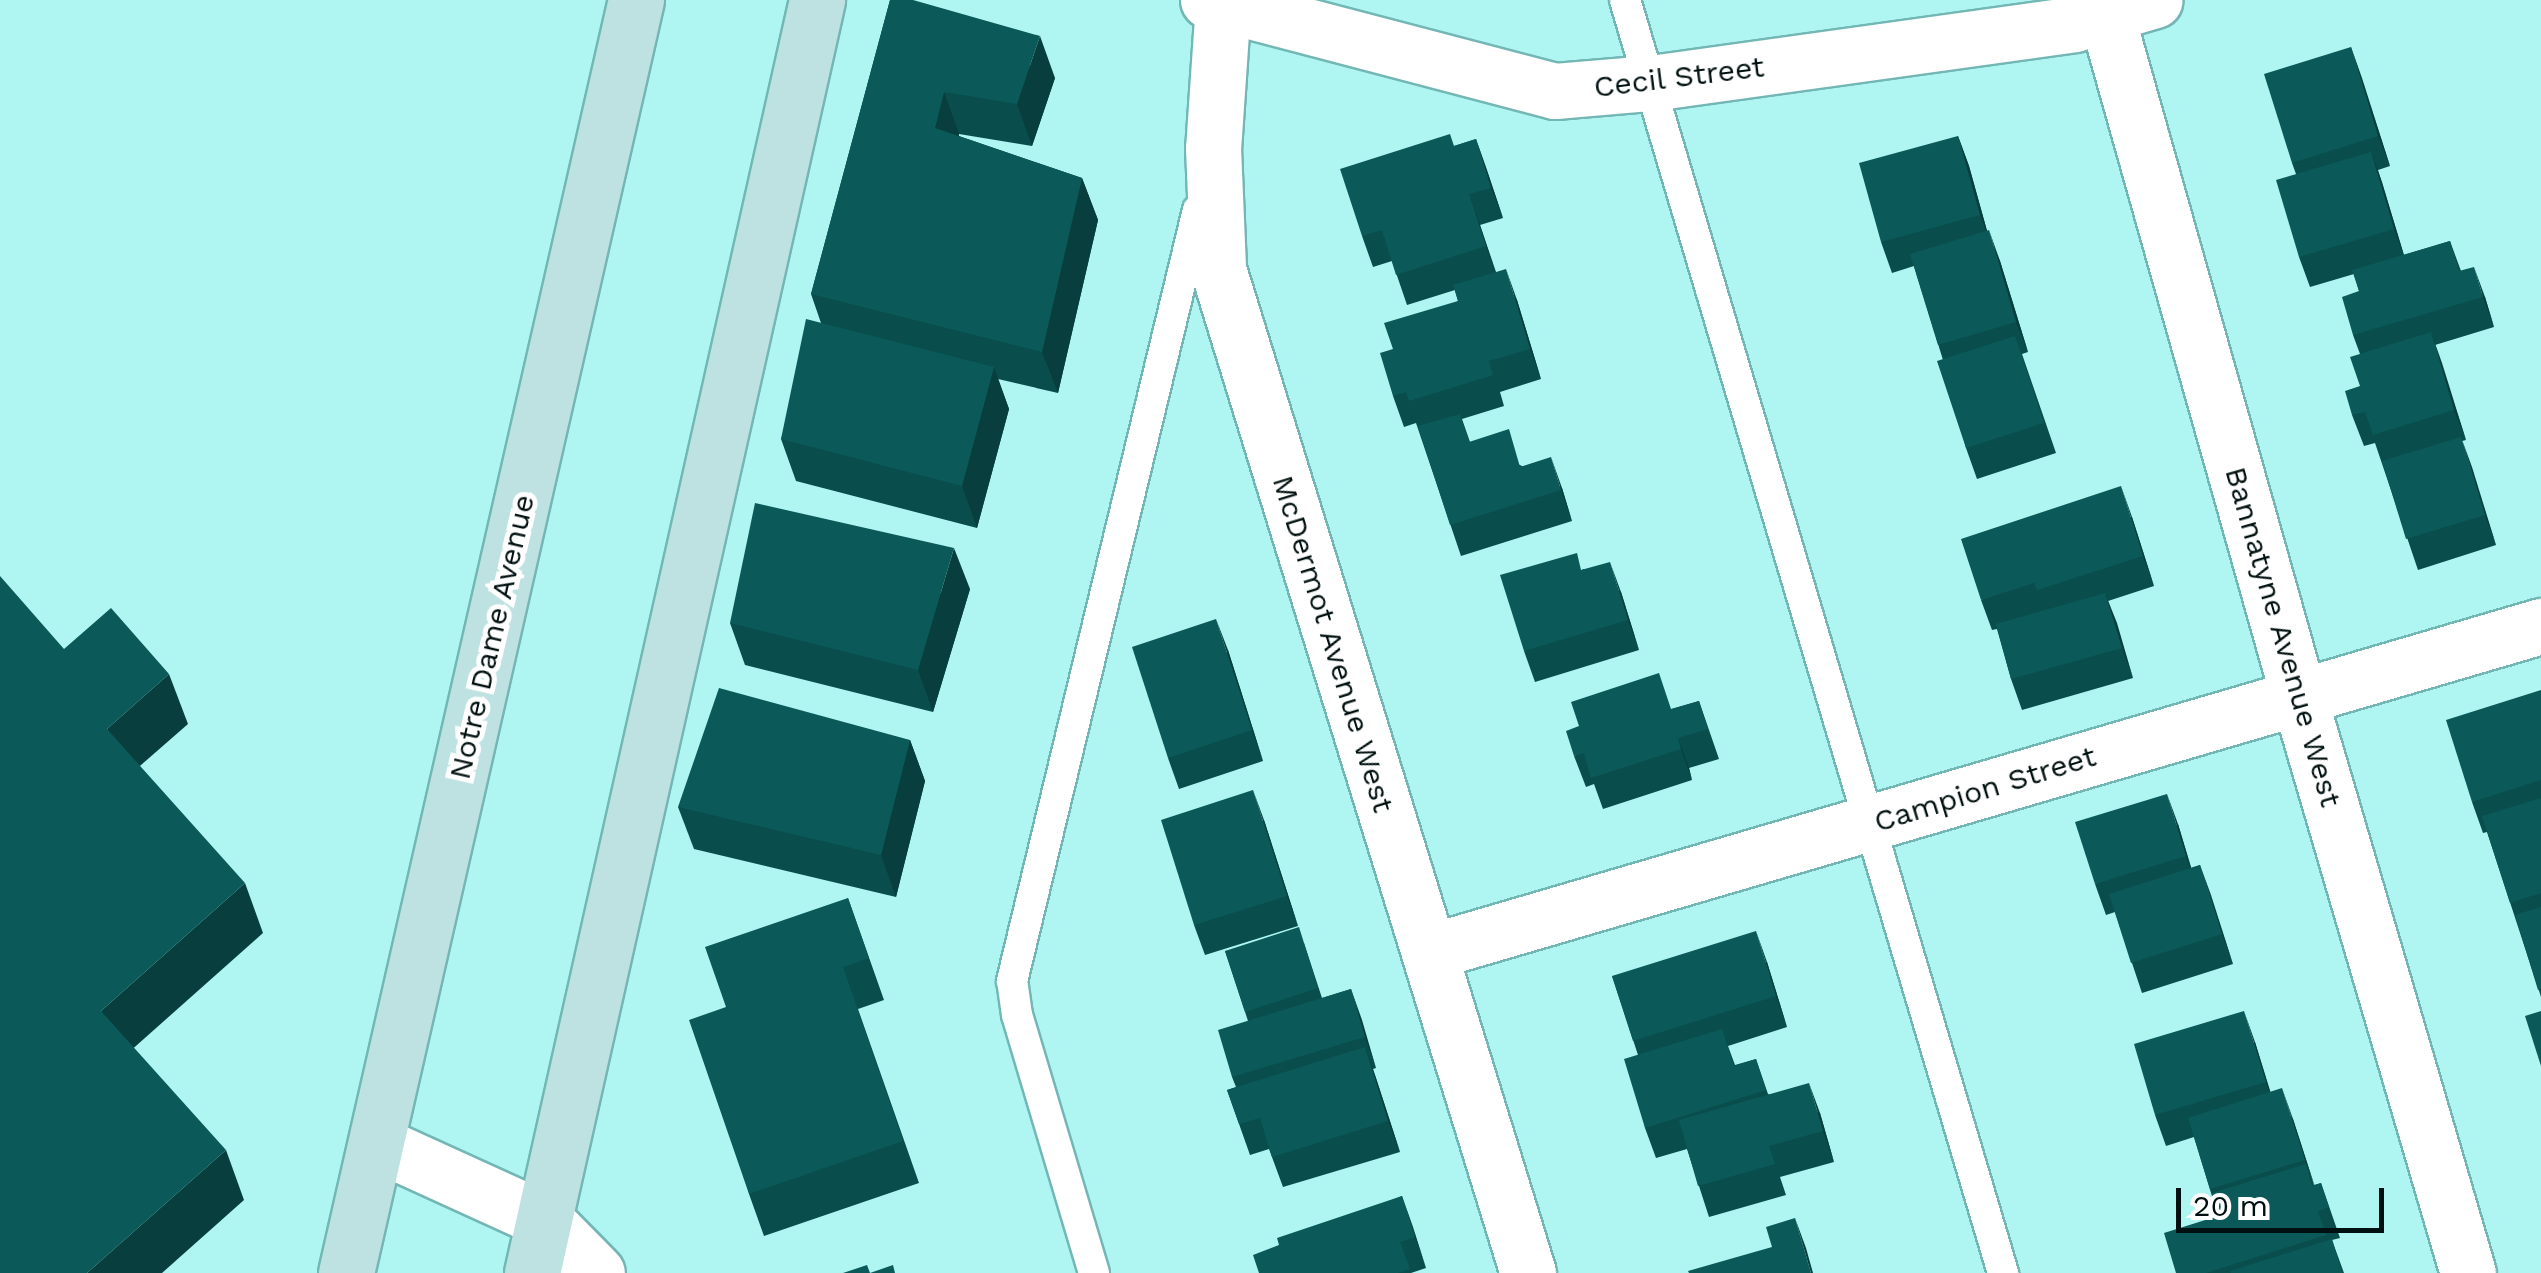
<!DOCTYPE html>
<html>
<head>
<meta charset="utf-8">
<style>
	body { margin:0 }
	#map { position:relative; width:2541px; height:1273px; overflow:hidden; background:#aff5f2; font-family:"Work Sans",sans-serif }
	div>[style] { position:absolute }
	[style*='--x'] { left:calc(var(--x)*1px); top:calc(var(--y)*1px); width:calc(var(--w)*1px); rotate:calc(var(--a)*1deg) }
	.roads { filter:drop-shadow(2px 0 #73b7b5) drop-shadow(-2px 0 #73b7b5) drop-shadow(0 2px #73b7b5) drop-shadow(0 -2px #73b7b5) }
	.service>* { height:30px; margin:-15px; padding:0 15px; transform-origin:15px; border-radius:15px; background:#fff }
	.minor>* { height:55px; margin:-27.5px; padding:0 27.5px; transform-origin:27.5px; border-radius:27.5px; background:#fff }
	.secondary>* { height:55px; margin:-27.5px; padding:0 27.5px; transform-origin:27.5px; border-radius:27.5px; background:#bee2e1 }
	.wall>* { inset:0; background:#094d4d }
	.shaded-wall>* { inset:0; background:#083f3e }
	.building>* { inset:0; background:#0b5a59 }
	span { translate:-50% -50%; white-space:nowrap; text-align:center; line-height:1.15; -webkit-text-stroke:10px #fff; paint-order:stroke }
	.street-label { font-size:30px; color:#000f0f }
	.scale { position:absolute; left:2176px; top:1188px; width:208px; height:45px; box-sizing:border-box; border:5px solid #000f0f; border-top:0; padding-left:12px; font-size:30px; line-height:35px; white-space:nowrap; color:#000f0f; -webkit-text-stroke:8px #fff; paint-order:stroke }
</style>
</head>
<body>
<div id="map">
	<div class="roads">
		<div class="service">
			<div style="--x:1625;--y:0;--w:1328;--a:73.46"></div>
			<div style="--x:1094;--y:1273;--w:269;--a:-106.6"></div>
			<div style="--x:1017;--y:1015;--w:34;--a:-98"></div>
			<div style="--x:1012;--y:981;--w:793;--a:-76.44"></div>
		</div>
		<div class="minor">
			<div style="--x:1208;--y:0;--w:359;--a:14.7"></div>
			<div style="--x:1555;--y:91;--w:96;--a:-4.8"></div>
			<div style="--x:1651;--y:83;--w:427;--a:-7.9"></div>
			<div style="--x:2074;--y:24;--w:84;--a:-16.5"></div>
			<div style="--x:2102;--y:0;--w:721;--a:74.23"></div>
			<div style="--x:2298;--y:694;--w:603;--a:73.64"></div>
			<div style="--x:1223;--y:3;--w:145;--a:93.9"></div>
			<div style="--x:1213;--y:148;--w:121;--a:87.6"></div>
			<div style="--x:1218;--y:269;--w:1051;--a:72.84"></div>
			<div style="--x:1429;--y:952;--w:1159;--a:-16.34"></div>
			<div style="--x:378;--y:1144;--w:183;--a:24.5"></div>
			<div style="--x:545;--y:1220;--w:74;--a:45.5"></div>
		</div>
		<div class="secondary">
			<div style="--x:346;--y:1273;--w:1306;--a:-77.17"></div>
			<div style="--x:532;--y:1273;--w:1305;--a:-77.38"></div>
		</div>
	</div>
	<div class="wall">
		<div style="clip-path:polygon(890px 0,1055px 78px,1032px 146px,959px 134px,959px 136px,1082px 178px,1098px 220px,1058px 393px,998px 379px,1009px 409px,977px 528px,796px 481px,781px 439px,821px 323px,811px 294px)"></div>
		<div style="clip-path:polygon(2351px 47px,2390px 166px,2378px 170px,2404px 255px,2450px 241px,2461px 271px,2485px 297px,2494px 327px,2435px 345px,2466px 440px,2462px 441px,2496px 545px,2418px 570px,2375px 443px,2364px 446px,2352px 415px,2360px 386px,2360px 354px,2353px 335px,2359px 291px,2354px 274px,2310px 287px,2299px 257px,2296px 174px,2292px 163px)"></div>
		<div style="clip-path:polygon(1958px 136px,1969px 166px,1987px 231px,2000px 261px,2028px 352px,2022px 354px,2056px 453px,1977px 479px,1966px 448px,1943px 360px,1914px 266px,1892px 273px,1881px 242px)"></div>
		<div style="clip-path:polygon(1476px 139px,1503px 218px,1480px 225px,1496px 272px,1517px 300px,1541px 379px,1500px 392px,1504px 406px,1462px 419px,1470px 442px,1522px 466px,1562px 488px,1572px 521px,1461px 556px,1416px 423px,1404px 427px,1393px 396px,1393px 349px,1458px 301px,1455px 290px,1407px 305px,1392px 261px,1373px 267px,1362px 236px,1454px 146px)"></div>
		<div style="clip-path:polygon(2132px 517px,2154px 586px,2108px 601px,2133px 678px,2022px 710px,2011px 679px,1997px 629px,1992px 630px,1981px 600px)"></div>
		<div style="clip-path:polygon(1583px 569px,1621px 592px,1639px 650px,1535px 682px,1524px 651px)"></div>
		<div style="clip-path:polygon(970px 589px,933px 712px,745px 665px,730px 623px)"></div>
		<div style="clip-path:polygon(1228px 650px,1263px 761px,1179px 789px,1168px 758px)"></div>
		<div style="clip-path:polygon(2541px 690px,2541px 997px,2487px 832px,2483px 833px,2472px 802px)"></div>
		<div style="clip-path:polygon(1699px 701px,1719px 759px,1689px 768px,1692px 780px,1603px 809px,1594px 784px,1586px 787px,1574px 756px,1672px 709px)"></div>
		<div style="clip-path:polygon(910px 740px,925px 781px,896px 897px,694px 849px,678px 807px)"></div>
		<div style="clip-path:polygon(1264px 820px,1298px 926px,1205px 955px,1194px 925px)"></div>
		<div style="clip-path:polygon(2178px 824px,2191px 868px,2200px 865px,2233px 964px,2142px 993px,2115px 912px,2106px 915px,2095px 884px)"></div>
		<div style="clip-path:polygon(848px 898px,884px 1000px,858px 1009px,919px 1183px,764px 1236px,749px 1194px,726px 1007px)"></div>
		<div style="clip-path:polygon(1304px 943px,1322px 998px,1351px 989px,1376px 1068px,1373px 1069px,1400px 1152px,1283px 1187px,1269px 1149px,1250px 1155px,1227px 1090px,1236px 1087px,1232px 1077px,1248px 1021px,1225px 951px)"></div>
		<div style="clip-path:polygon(1767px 962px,1787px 1027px,1728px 1046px,1735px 1065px,1756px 1059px,1768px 1094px,1820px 1113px,1834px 1162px,1780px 1177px,1786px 1195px,1709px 1217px,1687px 1149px,1656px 1158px,1645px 1128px,1638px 1055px,1612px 976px)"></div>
		<div style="clip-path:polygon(2255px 1042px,2270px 1092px,2293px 1119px,2314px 1185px,2321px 1183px,2340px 1238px,2332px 1240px,2344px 1273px,2176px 1273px,2218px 1216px,2194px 1137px,2166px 1146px,2155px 1115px)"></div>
		<div style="clip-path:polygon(1402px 1196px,1426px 1268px,1411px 1273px,1259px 1273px,1279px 1245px)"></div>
	</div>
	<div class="shaded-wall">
		<div style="clip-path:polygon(1040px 36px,1055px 78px,1032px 146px,1017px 104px)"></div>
		<div style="clip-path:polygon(2351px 47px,2362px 78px,2390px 166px,2378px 136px)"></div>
		<div style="clip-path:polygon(944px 92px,959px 134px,950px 170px,935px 128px)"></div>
		<div style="clip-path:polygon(1958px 136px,1969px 166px,1991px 245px,1980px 215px)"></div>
		<div style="clip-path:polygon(1476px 139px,1487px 170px,1503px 218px,1491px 188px)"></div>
		<div style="clip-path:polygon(2371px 152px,2382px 182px,2405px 259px,2394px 229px)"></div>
		<div style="clip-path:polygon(1082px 178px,1098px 220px,1058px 393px,1042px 352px)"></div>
		<div style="clip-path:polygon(1469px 194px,1480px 225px,1497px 277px,1486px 246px)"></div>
		<div style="clip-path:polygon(1989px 230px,2000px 261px,2028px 352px,2016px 322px)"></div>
		<div style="clip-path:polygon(2474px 267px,2485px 297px,2494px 327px,2483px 297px)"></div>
		<div style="clip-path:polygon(1506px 269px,1517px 300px,1541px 379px,1530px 349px)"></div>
		<div style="clip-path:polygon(2431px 332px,2442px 363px,2466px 440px,2454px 410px)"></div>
		<div style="clip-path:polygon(994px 367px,1009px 409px,977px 528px,962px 486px)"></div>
		<div style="clip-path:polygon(2461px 437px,2472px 467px,2496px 545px,2485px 515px)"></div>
		<div style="clip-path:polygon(1551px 457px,1562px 488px,1572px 521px,1561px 490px)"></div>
		<div style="clip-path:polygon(2121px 486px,2132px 517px,2154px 586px,2143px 556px)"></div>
		<div style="clip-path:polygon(954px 548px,970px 589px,933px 712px,918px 670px)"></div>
		<div style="clip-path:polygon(1610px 562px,1621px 592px,1639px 650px,1628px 620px)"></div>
		<div style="clip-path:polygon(2105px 593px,2117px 623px,2133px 678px,2122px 648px)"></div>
		<div style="clip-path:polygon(1216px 619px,1228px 650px,1263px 761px,1252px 730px)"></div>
		<div style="clip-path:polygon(169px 674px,188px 724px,125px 779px,107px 729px)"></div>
		<div style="clip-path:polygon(1678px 738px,1689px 768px,1692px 780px,1681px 749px)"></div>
		<div style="clip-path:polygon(910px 740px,925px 781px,896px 897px,881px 855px)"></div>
		<div style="clip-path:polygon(1253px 790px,1264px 820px,1298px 926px,1287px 896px)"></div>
		<div style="clip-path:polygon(2167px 794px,2178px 824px,2197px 887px,2186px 856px)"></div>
		<div style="clip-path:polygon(2200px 865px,2211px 895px,2233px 964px,2222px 934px)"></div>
		<div style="clip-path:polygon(245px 883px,263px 933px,119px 1061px,101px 1011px)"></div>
		<div style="clip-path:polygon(1756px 931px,1767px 962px,1787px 1027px,1776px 996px)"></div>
		<div style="clip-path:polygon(1351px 989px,1362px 1020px,1376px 1068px,1365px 1037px)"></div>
		<div style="clip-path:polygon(2244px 1011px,2255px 1042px,2277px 1113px,2266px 1082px)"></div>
		<div style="clip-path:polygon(1365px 1047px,1376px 1078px,1400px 1152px,1388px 1121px)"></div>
		<div style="clip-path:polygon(1809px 1083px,1820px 1113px,1834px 1162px,1823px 1131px)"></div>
		<div style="clip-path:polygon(2282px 1088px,2293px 1119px,2316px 1190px,2305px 1160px)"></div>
		<div style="clip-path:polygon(226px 1150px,244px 1200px,162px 1273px,87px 1273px)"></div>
		<div style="clip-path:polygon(1402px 1196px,1413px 1227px,1426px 1268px,1415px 1237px)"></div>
		<div style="clip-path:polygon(1795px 1218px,1806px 1248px,1813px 1273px,1811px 1273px)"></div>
	</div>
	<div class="building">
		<div style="clip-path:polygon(890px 0,913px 0,1040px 36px,1017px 104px,944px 92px,935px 128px,1082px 178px,1042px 352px,811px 294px)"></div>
		<div style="clip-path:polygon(2351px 47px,2378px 136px,2292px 163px,2264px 74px)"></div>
		<div style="clip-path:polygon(1450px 134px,1454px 146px,1476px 139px,1491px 188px,1469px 194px,1486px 246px,1396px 275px,1382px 230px,1362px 236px,1340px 169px)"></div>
		<div style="clip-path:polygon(1958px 136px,1980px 215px,1881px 242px,1859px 163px)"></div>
		<div style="clip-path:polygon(2371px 152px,2394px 229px,2299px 257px,2276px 180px)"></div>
		<div style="clip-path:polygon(1989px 230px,2016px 322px,1938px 345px,1910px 254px)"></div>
		<div style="clip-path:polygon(2450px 241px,2459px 271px,2474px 267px,2483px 297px,2353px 335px,2342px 297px,2359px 291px,2352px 270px)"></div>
		<div style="clip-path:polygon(1506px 269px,1530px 349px,1489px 361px,1493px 375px,1409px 401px,1406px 392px,1393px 396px,1380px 353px,1393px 349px,1384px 323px,1458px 301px,1453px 285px)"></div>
		<div style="clip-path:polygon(806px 319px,994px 367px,962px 486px,781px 439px)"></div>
		<div style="clip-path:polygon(2431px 332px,2454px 410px,2373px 435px,2365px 412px,2352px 415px,2345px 391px,2360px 386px,2350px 357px)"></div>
		<div style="clip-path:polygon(2015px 336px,2044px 423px,1966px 448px,1937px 361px)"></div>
		<div style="clip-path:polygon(1460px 414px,1469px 442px,1509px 429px,1520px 467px,1551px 457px,1561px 490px,1450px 525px,1418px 426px)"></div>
		<div style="clip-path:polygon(2461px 437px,2485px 515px,2406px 539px,2382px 461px)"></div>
		<div style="clip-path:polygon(2121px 486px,2143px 556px,2037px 590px,2034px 583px,1981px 600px,1961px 539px)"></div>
		<div style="clip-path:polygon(755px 503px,954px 548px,918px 670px,730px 623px)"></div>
		<div style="clip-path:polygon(1577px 553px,1581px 570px,1610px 562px,1628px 620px,1524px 651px,1500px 575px)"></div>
		<div style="clip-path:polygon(0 576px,64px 649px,111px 608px,169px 674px,107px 729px,245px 883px,101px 1011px,226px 1150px,87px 1273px,0 1273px)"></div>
		<div style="clip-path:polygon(2105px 593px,2122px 648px,2011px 679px,1996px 624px)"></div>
		<div style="clip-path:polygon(1216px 619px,1252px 730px,1168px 758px,1132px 647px)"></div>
		<div style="clip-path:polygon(1659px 673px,1671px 709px,1699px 701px,1708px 729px,1678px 738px,1681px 749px,1591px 778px,1584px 753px,1574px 756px,1566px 731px,1579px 726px,1571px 702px)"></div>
		<div style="clip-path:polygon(719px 688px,910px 740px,881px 855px,678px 807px)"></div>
		<div style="clip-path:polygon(2541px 690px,2541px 780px,2472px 802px,2446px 720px)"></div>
		<div style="clip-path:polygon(1253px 790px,1287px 896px,1194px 925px,1161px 820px)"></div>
		<div style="clip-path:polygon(2167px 794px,2186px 856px,2095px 884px,2075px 822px)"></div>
		<div style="clip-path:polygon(2541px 798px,2541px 893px,2510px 903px,2482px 816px)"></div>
		<div style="clip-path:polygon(2200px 865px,2222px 934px,2131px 963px,2109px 894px)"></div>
		<div style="clip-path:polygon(848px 898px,869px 958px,843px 967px,903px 1141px,749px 1194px,689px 1020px,726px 1007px,705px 947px)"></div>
		<div style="clip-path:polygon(2541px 907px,2541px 989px,2538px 990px,2515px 915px)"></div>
		<div style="clip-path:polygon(1299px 927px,1318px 988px,1245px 1012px,1225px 951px)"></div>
		<div style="clip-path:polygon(1756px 931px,1776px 996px,1633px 1041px,1612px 976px)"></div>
		<div style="clip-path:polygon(1351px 989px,1365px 1037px,1232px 1077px,1218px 1030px)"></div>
		<div style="clip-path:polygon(2244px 1011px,2266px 1082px,2155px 1115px,2134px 1044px)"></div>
		<div style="clip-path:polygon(2541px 1011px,2541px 1066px,2525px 1016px)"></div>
		<div style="clip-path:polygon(1722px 1029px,1734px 1066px,1756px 1059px,1766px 1090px,1645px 1128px,1624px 1059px)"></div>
		<div style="clip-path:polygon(1365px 1047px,1388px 1121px,1272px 1157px,1260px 1118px,1239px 1124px,1227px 1090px)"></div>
		<div style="clip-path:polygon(1809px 1083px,1823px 1131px,1769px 1146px,1775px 1164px,1698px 1186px,1679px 1120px)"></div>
		<div style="clip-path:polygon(2282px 1088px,2305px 1160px,2210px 1189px,2188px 1118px)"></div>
		<div style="clip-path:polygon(2306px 1164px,2312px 1186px,2321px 1183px,2329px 1207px,2318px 1211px,2326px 1235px,2206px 1273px,2176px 1273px,2164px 1233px,2218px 1216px,2212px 1193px)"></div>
		<div style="clip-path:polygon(1402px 1196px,1415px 1237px,1400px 1242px,1410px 1269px,1398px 1273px,1259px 1273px,1253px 1255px,1279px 1245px,1277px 1238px)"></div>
		<div style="clip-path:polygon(1795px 1218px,1811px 1273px,1689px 1273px,1688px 1271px,1772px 1247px,1766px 1227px)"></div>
		<div style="clip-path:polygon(2332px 1239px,2342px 1273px,2231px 1273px,2230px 1271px)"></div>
		<div style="clip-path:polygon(867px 1265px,870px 1273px,893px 1265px,895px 1273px,843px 1273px)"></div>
	</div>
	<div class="street-label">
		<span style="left:1679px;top:77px;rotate:-7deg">Cecil Street</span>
		<span style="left:492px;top:637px;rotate:-77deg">Notre Dame Avenue</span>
		<span style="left:2283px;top:637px;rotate:74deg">Bannatyne Avenue West</span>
		<span style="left:1333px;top:644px;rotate:73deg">McDermot Avenue West</span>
		<span style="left:1985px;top:789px;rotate:-17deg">Campion Street</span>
	</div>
	<div class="scale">20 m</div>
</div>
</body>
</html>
